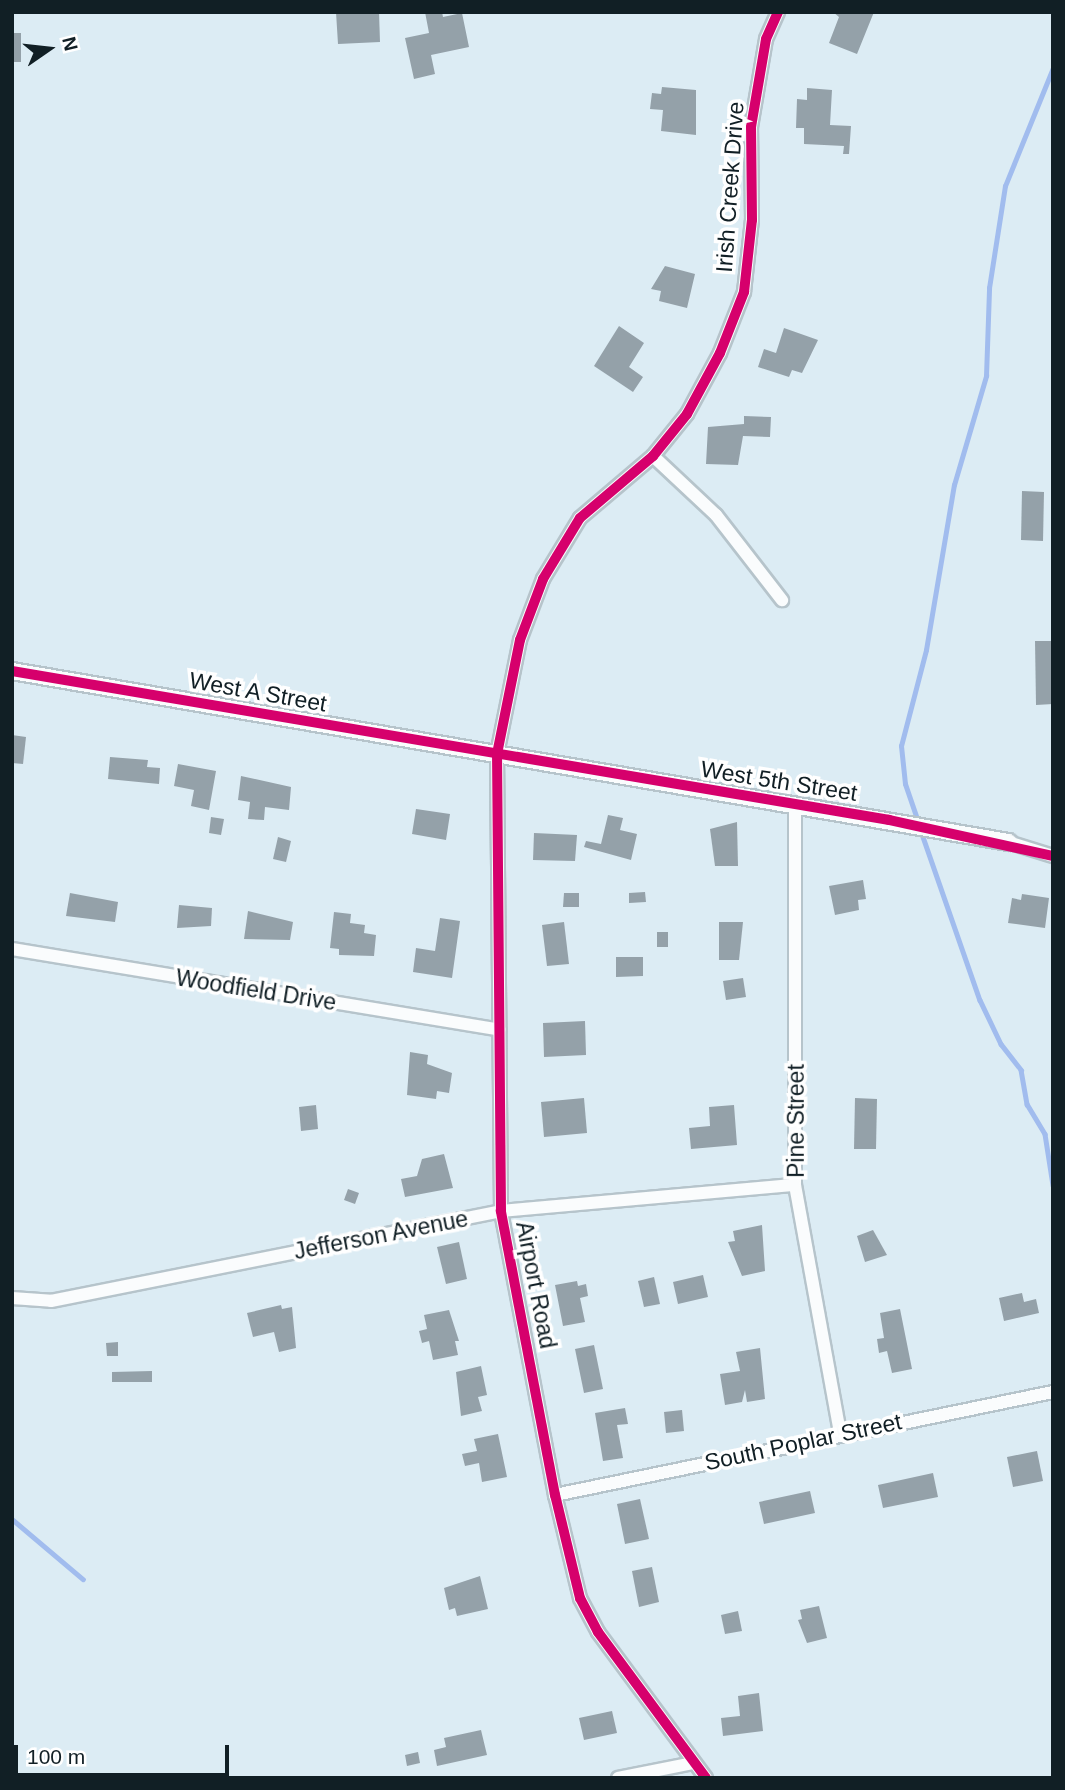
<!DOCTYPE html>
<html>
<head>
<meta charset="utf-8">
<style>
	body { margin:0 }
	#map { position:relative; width:1065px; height:1790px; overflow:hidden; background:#dcecf4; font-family:Arial,sans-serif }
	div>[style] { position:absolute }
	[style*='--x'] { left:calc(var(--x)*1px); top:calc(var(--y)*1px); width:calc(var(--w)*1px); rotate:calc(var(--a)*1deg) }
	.stream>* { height:4.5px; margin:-2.25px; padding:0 2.25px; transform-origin:2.25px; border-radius:2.25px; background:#a1bcee }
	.building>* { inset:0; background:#94a1a9 }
	.roads { filter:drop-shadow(2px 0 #b6c4cb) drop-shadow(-2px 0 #b6c4cb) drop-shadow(0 2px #b6c4cb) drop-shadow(0 -2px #b6c4cb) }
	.minor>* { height:12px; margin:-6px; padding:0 6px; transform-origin:6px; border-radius:6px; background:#fafcfd }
	.tertiary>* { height:16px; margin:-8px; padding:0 8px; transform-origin:8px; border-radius:8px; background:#fafcfd }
	.cycleway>* { height:10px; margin:-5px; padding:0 5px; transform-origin:5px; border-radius:5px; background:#d6006c }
	span { translate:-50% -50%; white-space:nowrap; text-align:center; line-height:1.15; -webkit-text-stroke:7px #fff; paint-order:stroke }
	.street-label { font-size:23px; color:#111f25 }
	.frame { position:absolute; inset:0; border:14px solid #111f25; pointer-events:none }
	.north { position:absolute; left:14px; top:14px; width:70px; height:70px; -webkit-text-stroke:5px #fff; paint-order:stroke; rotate:76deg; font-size:19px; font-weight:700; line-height:28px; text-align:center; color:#111f25 }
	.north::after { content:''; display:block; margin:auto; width:24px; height:32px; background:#111f25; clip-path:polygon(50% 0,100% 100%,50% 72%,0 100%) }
	.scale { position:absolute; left:14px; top:1745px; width:215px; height:32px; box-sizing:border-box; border:4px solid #111f25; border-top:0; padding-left:9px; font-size:21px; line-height:24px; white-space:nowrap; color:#111f25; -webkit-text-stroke:5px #fff; paint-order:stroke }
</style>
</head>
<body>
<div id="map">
	<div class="stream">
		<div style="--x:918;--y:822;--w:40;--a:-108.9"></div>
		<div style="--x:905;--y:784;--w:38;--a:-96"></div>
		<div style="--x:901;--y:746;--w:99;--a:-75.4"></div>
		<div style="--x:926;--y:650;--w:167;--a:-80.4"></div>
		<div style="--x:954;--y:485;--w:114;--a:-73.6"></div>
		<div style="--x:986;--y:376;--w:88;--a:-88"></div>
		<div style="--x:989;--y:288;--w:103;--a:-81.1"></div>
		<div style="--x:1005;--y:186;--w:127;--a:-67.9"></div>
		<div style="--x:921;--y:831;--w:179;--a:70.8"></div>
		<div style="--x:980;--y:1000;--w:49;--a:64.5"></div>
		<div style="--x:1001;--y:1044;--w:33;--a:52"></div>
		<div style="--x:1021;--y:1070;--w:35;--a:80"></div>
		<div style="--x:1027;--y:1104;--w:35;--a:59"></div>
		<div style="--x:1045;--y:1134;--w:52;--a:81.1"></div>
		<div style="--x:12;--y:1519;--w:93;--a:40.2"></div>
	</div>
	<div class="building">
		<div style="clip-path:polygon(336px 12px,379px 12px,380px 42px,338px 44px)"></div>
		<div style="clip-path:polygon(425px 12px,442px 12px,443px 17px,462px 13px,469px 47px,431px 55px,435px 74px,414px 79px,405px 38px,429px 33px)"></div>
		<div style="clip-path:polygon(833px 12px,874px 12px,857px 54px,829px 43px,839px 17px)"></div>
		<div style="clip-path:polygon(12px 33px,21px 33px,21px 62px,12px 62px)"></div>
		<div style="clip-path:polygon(662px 87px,696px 90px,696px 135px,661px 131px,663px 110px,650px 109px,652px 93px,661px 94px)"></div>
		<div style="clip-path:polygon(807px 88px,832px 90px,830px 125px,851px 126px,849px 154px,843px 154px,844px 146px,804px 144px,804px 128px,796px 128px,797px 99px,807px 100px)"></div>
		<div style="clip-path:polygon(665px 266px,695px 274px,687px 308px,659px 301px,661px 291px,651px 289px)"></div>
		<div style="clip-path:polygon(619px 326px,644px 343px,629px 367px,643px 377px,633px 392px,594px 366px)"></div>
		<div style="clip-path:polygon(784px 328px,818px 340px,802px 373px,792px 370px,789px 377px,758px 367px,764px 349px,776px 353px)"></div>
		<div style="clip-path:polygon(744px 416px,771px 417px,770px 437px,743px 436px,738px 465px,706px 464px,708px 427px,744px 424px)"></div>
		<div style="clip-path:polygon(1022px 491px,1044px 492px,1043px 541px,1021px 540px)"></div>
		<div style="clip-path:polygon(1035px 641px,1053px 641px,1053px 704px,1036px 705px)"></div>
		<div style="clip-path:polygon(12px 735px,26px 737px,23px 764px,12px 763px)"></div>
		<div style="clip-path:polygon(110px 757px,148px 760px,147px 767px,160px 768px,159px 784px,108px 779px)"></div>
		<div style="clip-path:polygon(178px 764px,216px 771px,209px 810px,191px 806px,194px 790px,174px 786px)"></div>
		<div style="clip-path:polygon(241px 776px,291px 787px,289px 810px,265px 807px,264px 820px,248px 819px,250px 802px,238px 800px)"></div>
		<div style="clip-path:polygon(416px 809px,450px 814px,446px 840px,412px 834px)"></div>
		<div style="clip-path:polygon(608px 815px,623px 818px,620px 830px,637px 834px,631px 860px,584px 847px,586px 841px,601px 844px)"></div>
		<div style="clip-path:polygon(211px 817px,224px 819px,221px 835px,209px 833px)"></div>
		<div style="clip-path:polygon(737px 822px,738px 866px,715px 866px,710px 829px)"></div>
		<div style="clip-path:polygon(534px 833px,577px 835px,575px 861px,533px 860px)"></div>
		<div style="clip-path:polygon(278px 837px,291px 841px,286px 862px,273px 859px)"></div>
		<div style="clip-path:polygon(863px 880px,866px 899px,858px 900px,859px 910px,835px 915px,829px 886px)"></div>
		<div style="clip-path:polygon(645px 892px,646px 902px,629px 903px,629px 893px)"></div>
		<div style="clip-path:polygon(70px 893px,118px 902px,115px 922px,66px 916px)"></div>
		<div style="clip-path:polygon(564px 893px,579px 893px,579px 907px,563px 907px)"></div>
		<div style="clip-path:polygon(1022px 894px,1049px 898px,1045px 928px,1008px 923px,1012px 898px,1021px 900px)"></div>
		<div style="clip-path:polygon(179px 905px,212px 908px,211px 926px,177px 928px)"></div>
		<div style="clip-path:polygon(248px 911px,293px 922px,290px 940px,244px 939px)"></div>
		<div style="clip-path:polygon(334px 912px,351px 914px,350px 923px,365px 925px,364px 933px,376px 935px,374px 956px,339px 955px,339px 949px,330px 948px)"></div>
		<div style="clip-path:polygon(440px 918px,460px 921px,452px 978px,413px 972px,416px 948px,435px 951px)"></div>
		<div style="clip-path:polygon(564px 922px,569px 964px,547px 966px,542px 925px)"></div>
		<div style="clip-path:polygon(719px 922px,743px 922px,739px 960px,719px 960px)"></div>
		<div style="clip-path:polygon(657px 932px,668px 932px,668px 947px,657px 947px)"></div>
		<div style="clip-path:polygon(616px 957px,643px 957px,643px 976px,616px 977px)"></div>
		<div style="clip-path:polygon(743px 978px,746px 997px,726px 1000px,723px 981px)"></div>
		<div style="clip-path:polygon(585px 1021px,586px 1055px,544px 1057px,543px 1023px)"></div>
		<div style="clip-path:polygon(410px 1052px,428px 1055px,427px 1064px,452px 1073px,449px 1093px,437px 1091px,436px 1099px,407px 1095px)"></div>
		<div style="clip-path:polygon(584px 1098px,587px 1133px,544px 1137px,541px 1102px)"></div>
		<div style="clip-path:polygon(855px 1098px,877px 1099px,876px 1149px,854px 1149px)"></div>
		<div style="clip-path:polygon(316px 1105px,318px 1129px,301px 1131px,299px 1107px)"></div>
		<div style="clip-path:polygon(734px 1105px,737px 1145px,691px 1149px,689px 1128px,710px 1126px,709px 1107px)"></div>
		<div style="clip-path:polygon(444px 1154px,453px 1188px,405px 1197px,401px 1179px,417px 1176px,422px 1159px)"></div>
		<div style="clip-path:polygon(348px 1189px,359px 1193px,355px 1204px,344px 1200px)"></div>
		<div style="clip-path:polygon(762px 1225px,765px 1271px,742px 1276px,728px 1242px,735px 1241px,733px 1231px)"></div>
		<div style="clip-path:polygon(873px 1230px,887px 1255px,865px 1262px,857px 1236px)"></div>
		<div style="clip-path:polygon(459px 1242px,467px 1279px,446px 1284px,437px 1247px)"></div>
		<div style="clip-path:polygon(703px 1275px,708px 1297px,678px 1304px,673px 1282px)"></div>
		<div style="clip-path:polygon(654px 1277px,660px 1304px,644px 1307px,638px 1281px)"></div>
		<div style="clip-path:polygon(577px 1281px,578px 1286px,586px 1284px,588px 1296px,580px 1298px,585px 1322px,563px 1326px,555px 1285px)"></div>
		<div style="clip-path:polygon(1022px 1293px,1024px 1302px,1036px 1299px,1039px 1313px,1004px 1321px,999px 1298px)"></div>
		<div style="clip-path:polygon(281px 1305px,282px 1309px,292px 1307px,296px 1348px,279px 1352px,274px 1332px,253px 1337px,247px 1313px)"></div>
		<div style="clip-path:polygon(900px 1309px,912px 1369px,892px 1373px,887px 1351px,879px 1353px,877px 1339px,884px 1338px,880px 1313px)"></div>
		<div style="clip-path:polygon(449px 1310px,459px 1341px,455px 1341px,458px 1355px,433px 1360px,429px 1341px,422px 1343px,419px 1331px,427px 1329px,424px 1315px)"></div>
		<div style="clip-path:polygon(118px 1342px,118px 1356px,107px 1356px,106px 1343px)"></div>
		<div style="clip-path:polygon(594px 1345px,603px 1389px,584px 1393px,575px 1349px)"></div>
		<div style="clip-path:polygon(760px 1348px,765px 1399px,747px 1402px,745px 1390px,742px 1402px,725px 1405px,720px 1374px,740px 1371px,736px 1352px)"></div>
		<div style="clip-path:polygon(481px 1366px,487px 1395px,478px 1397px,482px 1411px,461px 1416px,456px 1372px)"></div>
		<div style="clip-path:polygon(152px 1371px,152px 1382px,112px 1382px,112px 1372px)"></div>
		<div style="clip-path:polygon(625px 1408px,628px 1424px,617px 1425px,623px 1458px,603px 1461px,595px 1413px)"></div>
		<div style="clip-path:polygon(682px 1410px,684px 1431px,666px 1433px,664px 1412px)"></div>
		<div style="clip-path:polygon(498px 1434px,507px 1477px,482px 1482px,479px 1463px,465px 1466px,462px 1454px,477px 1451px,474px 1439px)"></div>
		<div style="clip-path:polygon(1037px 1451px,1043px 1481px,1013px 1487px,1007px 1457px)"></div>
		<div style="clip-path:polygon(933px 1473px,938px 1497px,883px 1508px,878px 1485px)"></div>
		<div style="clip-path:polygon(810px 1491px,815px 1513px,764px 1524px,759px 1502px)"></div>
		<div style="clip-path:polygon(640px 1499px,649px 1539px,625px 1544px,617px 1504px)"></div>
		<div style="clip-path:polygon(652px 1567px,659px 1602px,639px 1607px,632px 1571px)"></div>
		<div style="clip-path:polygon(480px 1576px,488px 1609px,457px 1616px,455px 1608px,449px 1610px,444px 1588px)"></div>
		<div style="clip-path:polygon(819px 1606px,827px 1638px,807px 1643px,798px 1620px,802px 1619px,800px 1610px)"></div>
		<div style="clip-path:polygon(738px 1611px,742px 1631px,725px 1634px,721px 1615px)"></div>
		<div style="clip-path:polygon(759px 1693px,763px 1731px,723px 1736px,721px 1718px,740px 1716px,738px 1696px)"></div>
		<div style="clip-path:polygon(612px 1711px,617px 1733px,584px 1740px,579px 1718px)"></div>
		<div style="clip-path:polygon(481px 1730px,487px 1755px,437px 1766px,434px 1750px,446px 1747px,444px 1738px)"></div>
		<div style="clip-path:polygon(418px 1752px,420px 1763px,407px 1766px,405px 1755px)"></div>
	</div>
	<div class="roads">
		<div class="minor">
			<div style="--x:653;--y:456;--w:86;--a:43.1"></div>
			<div style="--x:716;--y:515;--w:108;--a:52.2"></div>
			<div style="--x:795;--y:805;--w:380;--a:90"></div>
			<div style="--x:795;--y:1185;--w:252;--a:79.7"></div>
			<div style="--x:1008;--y:842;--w:47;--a:17.3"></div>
			<div style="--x:12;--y:949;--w:494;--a:9.4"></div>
			<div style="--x:12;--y:1298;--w:39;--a:4"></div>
			<div style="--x:51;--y:1301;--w:459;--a:-11.3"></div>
			<div style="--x:501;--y:1211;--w:295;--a:-5.1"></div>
			<div style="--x:555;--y:1495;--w:509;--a:-11.69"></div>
			<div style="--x:618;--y:1778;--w:76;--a:-11.3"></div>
			<div style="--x:706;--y:1778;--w:182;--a:-126.5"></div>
			<div style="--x:598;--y:1632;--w:38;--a:-118"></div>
			<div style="--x:580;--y:1598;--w:106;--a:-103.6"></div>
			<div style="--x:555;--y:1495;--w:289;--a:-100.8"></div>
			<div style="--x:501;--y:1211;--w:457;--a:-90.5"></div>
			<div style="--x:497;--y:754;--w:116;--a:-78.6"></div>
			<div style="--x:520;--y:640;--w:65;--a:-69.3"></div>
			<div style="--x:543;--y:579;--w:71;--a:-58.8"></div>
			<div style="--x:580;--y:518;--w:96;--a:-40.3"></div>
			<div style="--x:653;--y:456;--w:54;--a:-51"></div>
			<div style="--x:687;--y:414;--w:69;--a:-61.6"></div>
			<div style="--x:720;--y:353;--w:66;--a:-68.5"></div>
			<div style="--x:744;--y:292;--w:72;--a:-83.7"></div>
			<div style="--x:752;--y:220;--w:93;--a:-90.6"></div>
			<div style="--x:751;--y:127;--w:89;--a:-80.3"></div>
			<div style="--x:766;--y:39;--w:30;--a:-66"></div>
		</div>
		<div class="tertiary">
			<div style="--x:12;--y:671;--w:1011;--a:9.74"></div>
		</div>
	</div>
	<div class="cycleway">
		<div style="--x:12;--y:671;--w:890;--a:9.64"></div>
		<div style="--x:889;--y:820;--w:168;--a:12.4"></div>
		<div style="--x:706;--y:1778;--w:182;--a:-126.5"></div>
		<div style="--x:598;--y:1632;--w:38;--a:-118"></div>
		<div style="--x:580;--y:1598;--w:106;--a:-103.6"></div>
		<div style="--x:555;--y:1495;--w:289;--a:-100.8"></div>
		<div style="--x:501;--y:1211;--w:457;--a:-90.5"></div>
		<div style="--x:497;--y:754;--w:116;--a:-78.6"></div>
		<div style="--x:520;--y:640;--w:65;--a:-69.3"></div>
		<div style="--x:543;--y:579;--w:71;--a:-58.8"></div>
		<div style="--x:580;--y:518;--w:96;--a:-40.3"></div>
		<div style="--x:653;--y:456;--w:54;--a:-51"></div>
		<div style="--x:687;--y:414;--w:69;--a:-61.6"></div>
		<div style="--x:720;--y:353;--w:66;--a:-68.5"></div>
		<div style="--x:744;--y:292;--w:72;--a:-83.7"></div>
		<div style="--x:752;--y:220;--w:93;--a:-90.6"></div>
		<div style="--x:751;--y:127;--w:89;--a:-80.3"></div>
		<div style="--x:766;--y:39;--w:30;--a:-66"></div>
	</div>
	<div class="street-label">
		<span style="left:730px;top:187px;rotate:-86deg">Irish Creek Drive</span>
		<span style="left:258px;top:692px;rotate:10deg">West A Street</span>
		<span style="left:779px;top:781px;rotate:9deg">West 5th Street</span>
		<span style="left:256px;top:990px;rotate:9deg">Woodfield Drive</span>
		<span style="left:796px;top:1121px;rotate:-90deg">Pine Street</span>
		<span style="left:381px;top:1235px;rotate:-11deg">Jefferson Avenue</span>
		<span style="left:536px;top:1285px;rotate:79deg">Airport Road</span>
		<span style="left:803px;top:1442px;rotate:-12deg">South Poplar Street</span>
	</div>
	<div class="frame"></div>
	<div class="north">N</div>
	<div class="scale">100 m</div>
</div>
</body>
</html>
